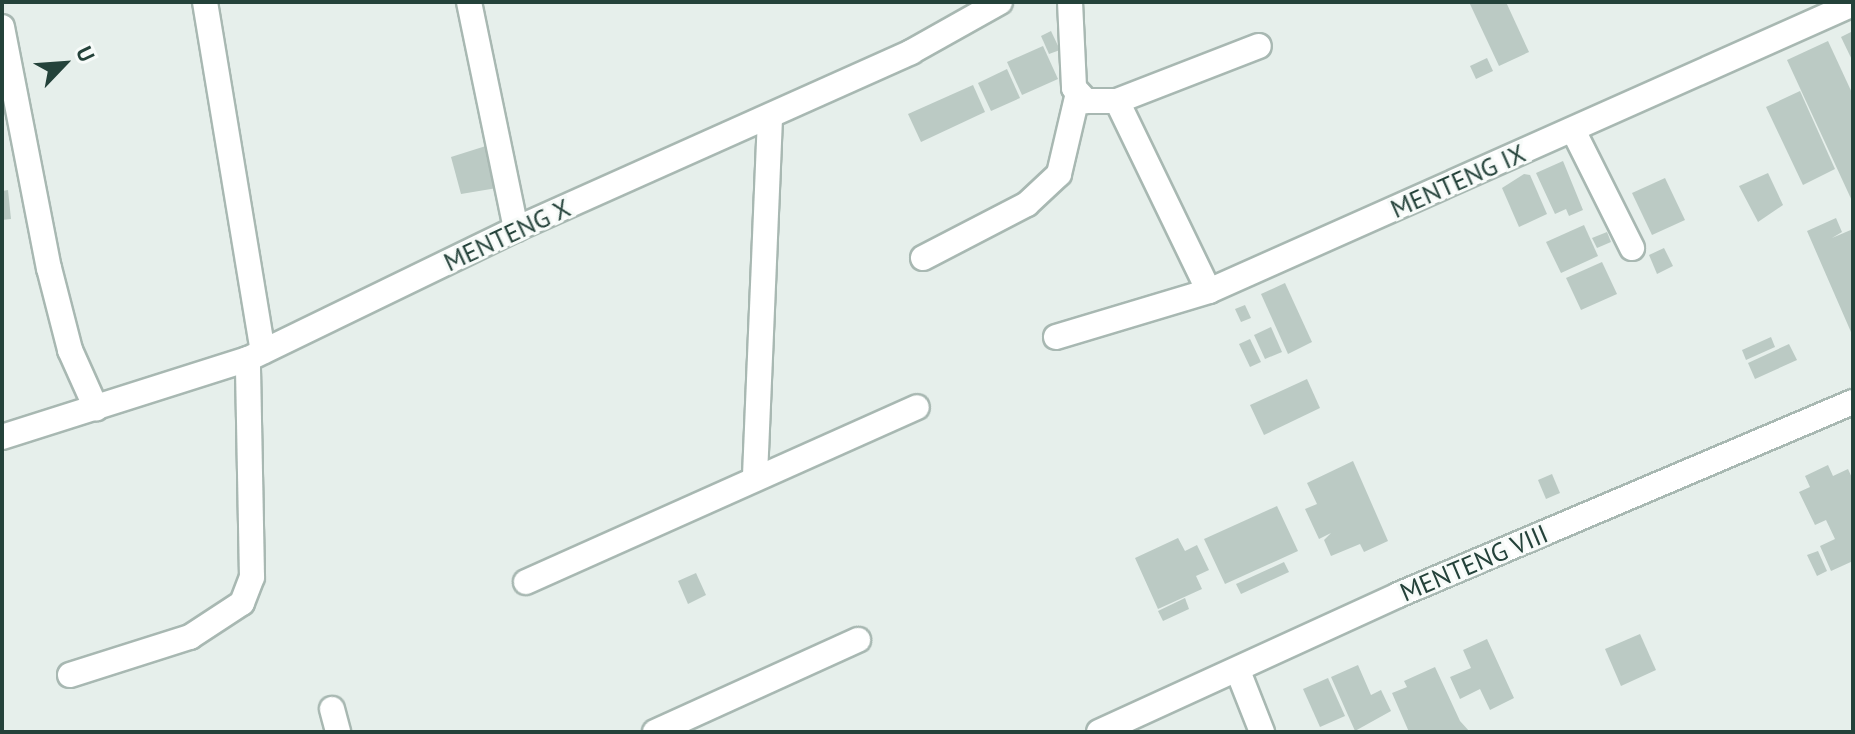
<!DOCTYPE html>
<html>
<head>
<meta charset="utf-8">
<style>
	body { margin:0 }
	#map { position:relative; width:1855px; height:734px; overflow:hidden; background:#e6efeb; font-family:"PT Sans",sans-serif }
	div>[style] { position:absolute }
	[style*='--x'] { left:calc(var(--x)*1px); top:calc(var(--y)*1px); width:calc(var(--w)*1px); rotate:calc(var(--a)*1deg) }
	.building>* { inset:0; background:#bbcac4 }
	.roads { filter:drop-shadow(2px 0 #a8b8b2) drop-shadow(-2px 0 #a8b8b2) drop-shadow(0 2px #a8b8b2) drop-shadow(0 -2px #a8b8b2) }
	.minor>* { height:24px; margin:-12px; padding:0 12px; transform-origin:12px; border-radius:12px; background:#fff }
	span { translate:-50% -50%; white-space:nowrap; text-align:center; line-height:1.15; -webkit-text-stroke:6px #f7fbf9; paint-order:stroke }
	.street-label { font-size:26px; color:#24423a }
	.frame { position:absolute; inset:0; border:4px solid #24423a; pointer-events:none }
	.north { position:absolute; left:24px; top:24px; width:80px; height:80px; -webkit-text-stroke:6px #f7fbf9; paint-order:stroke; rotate:65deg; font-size:22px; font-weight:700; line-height:32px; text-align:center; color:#24423a }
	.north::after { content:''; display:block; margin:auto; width:28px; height:36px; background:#24423a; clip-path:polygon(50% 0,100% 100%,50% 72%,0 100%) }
</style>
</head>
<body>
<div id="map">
	<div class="building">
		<div style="clip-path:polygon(1469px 2px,1506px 2px,1529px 52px,1499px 66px)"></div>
		<div style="clip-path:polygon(1051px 31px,1060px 50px,1049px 54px,1041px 36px)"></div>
		<div style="clip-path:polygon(1853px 31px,1853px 62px,1841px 37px)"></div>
		<div style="clip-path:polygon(1828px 41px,1853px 95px,1853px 203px,1787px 60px)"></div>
		<div style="clip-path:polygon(1043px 46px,1058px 79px,1022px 95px,1007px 62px)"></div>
		<div style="clip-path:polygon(1487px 58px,1493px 71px,1476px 79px,1470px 66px)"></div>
		<div style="clip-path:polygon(1007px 69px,1020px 98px,991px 111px,978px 83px)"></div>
		<div style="clip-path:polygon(973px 85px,985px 112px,921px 142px,908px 114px)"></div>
		<div style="clip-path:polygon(1800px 91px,1835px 169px,1803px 185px,1766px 107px)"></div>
		<div style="clip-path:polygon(489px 145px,497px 188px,461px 194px,451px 157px)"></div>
		<div style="clip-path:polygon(1563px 161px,1583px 210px,1569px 216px,1566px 209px,1555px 214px,1536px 173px)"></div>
		<div style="clip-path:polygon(1768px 173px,1783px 205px,1758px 222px,1739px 186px)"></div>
		<div style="clip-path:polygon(1524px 174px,1530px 175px,1547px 214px,1519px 227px,1502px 188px)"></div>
		<div style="clip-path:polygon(1665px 178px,1685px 220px,1652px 235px,1632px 193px)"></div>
		<div style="clip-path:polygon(8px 190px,11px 219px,2px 220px,2px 191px)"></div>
		<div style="clip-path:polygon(1836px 218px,1842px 232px,1832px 238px,1853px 229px,1851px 332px,1807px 231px)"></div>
		<div style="clip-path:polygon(1584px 225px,1598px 256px,1561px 273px,1546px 242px)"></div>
		<div style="clip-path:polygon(1607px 232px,1611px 242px,1597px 248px,1592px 238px)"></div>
		<div style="clip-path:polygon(1664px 248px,1673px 266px,1657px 274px,1649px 255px)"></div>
		<div style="clip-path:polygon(1602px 262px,1617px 294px,1581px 310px,1566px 278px)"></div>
		<div style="clip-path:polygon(1285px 283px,1312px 342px,1288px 354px,1261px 294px)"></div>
		<div style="clip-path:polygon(1245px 305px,1251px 318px,1241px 322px,1235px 309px)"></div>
		<div style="clip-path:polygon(1271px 327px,1282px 352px,1265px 359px,1254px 335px)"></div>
		<div style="clip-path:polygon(1771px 337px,1775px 347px,1746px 360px,1742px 350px)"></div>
		<div style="clip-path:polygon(1250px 339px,1261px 362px,1250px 367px,1239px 344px)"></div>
		<div style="clip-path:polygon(1789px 344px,1797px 360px,1755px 379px,1748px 363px)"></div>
		<div style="clip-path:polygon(1307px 379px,1320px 408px,1264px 435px,1250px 405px)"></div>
		<div style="clip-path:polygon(1353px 461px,1388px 541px,1364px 552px,1360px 544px,1331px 556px,1324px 540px,1331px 533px,1319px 539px,1305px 509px,1317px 504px,1307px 483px)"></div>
		<div style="clip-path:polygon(1828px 465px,1833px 476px,1848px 469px,1853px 480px,1853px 561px,1831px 571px,1820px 546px,1835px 539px,1826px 520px,1815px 525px,1799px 492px,1810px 487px,1805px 476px)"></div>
		<div style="clip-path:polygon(1552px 474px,1560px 493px,1546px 499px,1538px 480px)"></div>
		<div style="clip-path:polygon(1277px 506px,1298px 551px,1225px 584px,1204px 539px)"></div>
		<div style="clip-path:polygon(1178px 538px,1185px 551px,1197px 545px,1209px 570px,1196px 576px,1202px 589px,1158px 609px,1135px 558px)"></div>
		<div style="clip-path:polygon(1818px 551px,1827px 571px,1817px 576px,1807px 555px)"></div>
		<div style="clip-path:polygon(1284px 562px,1289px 572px,1241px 594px,1236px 584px)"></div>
		<div style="clip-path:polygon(696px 573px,706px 595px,688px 604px,678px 581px)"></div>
		<div style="clip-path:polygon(1185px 598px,1189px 609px,1163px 621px,1158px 611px)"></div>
		<div style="clip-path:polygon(1640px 634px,1656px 670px,1621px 686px,1605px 649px)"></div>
		<div style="clip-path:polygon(1487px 639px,1514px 698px,1490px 710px,1480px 689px,1460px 699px,1450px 677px,1471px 668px,1463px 650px)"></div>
		<div style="clip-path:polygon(1358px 665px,1371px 695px,1381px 690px,1391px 711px,1355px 731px,1331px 677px)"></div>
		<div style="clip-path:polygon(1435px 667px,1460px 721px,1470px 732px,1409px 732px,1392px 693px,1407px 687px,1404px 681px)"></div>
		<div style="clip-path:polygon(1328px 678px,1345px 716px,1320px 727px,1303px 689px)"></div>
	</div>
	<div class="roads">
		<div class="minor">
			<div style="--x:205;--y:2;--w:354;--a:80.6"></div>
			<div style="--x:469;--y:2;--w:232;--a:78.3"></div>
			<div style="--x:1070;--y:2;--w:86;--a:87.3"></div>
			<div style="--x:1074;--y:88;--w:18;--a:47"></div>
			<div style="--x:1086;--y:101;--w:31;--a:0"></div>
			<div style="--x:1117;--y:101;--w:152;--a:-21.2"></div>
			<div style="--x:2;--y:27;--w:246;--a:79"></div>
			<div style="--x:49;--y:268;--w:85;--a:75.6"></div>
			<div style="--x:70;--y:350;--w:64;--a:65.9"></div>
			<div style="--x:1117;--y:101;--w:211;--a:64.2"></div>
			<div style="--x:1573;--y:130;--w:132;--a:63.4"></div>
			<div style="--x:923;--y:258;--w:117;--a:-27.4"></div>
			<div style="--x:1027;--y:204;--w:44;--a:-43.2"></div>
			<div style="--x:1059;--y:174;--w:83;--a:-76.8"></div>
			<div style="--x:1056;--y:337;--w:160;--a:-16.7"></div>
			<div style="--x:1209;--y:291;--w:705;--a:-24.02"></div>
			<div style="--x:2;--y:437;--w:258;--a:-17.6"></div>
			<div style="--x:248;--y:359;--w:298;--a:-25.9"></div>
			<div style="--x:516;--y:229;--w:433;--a:-24.1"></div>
			<div style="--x:911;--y:52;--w:102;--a:-29.3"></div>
			<div style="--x:755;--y:476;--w:359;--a:-87.6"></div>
			<div style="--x:526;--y:582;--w:428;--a:-24.1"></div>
			<div style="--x:1238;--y:671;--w:66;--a:68.5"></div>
			<div style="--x:70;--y:675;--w:126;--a:-17.6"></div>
			<div style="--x:190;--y:637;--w:62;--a:-33.2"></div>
			<div style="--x:242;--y:603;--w:28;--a:-69"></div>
			<div style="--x:252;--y:577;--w:218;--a:-91.1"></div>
			<div style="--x:332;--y:709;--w:24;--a:75"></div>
			<div style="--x:655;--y:732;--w:223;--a:-24.4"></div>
			<div style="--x:1099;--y:732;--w:329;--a:-24.6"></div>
			<div style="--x:1398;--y:595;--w:494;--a:-23"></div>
		</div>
	</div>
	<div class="street-label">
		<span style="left:1458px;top:181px;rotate:-24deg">MENTENG IX</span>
		<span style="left:507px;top:235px;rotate:-25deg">MENTENG X</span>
		<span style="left:1474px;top:563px;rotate:-23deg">MENTENG VIII</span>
	</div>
	<div class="frame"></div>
	<div class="north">U</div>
</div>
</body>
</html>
